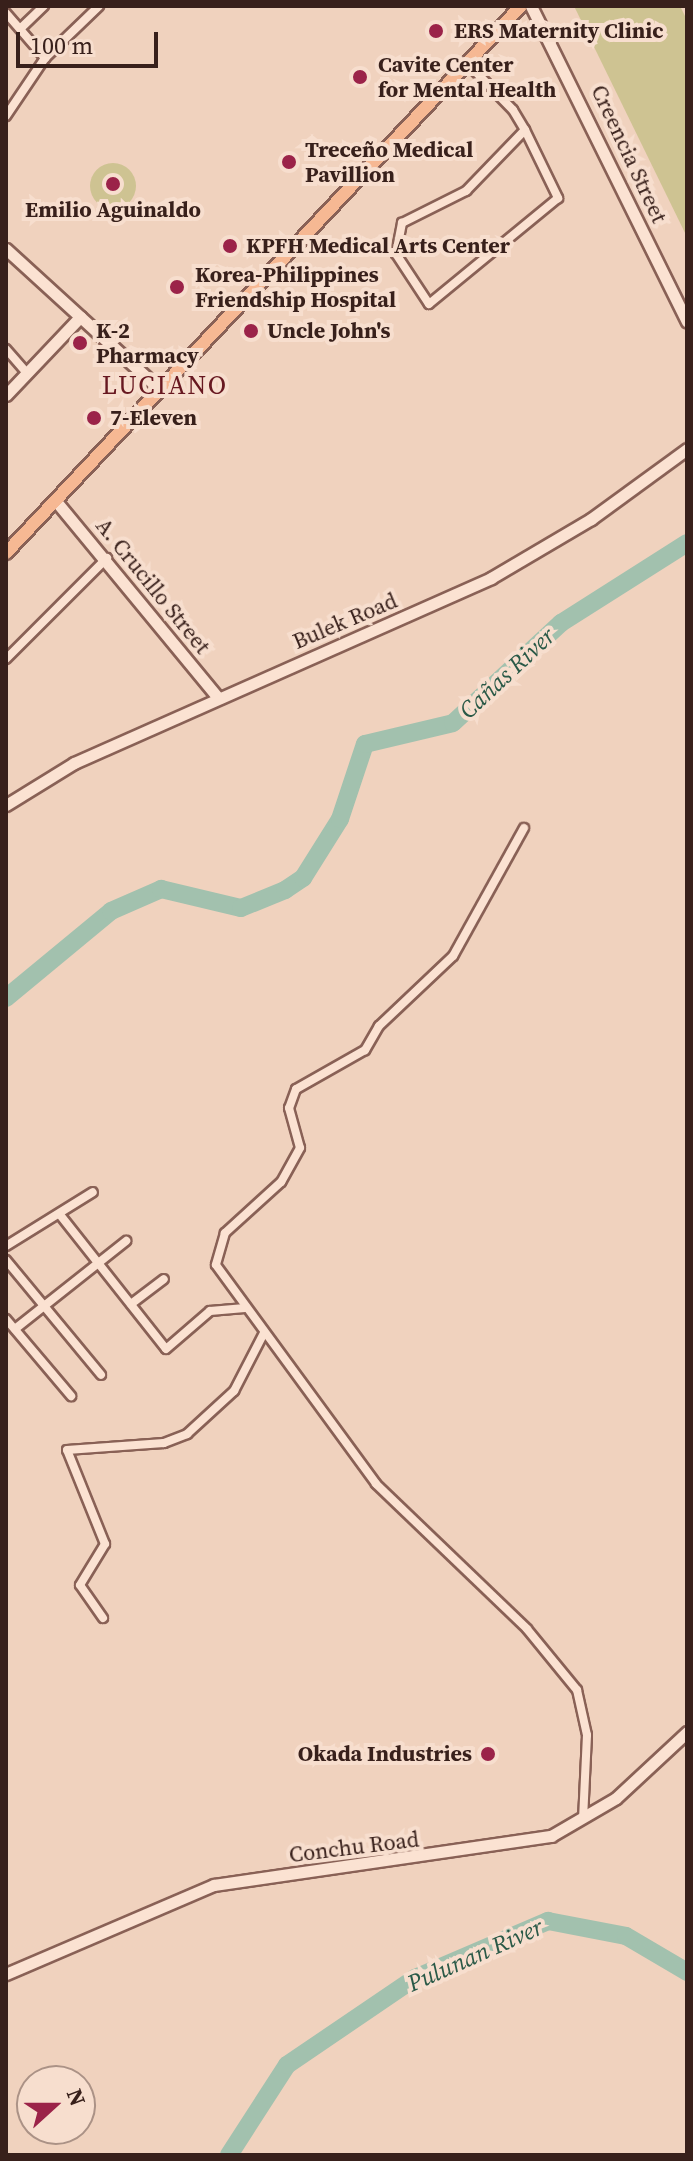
<!DOCTYPE html>
<html>
<head>
<meta charset="utf-8">
<style>
	body { margin:0 }
	#map { position:relative; width:693px; height:2161px; overflow:hidden; background:#f0d2be; font-family:"Source Serif 4",serif }
	div>[style] { position:absolute }
	[style*='--x'] { left:calc(var(--x)*1px); top:calc(var(--y)*1px); width:calc(var(--w)*1px); rotate:calc(var(--a)*1deg) }
	.green>* { inset:0; background:#cec392 }
	.round { border-radius:50% }
	.river>* { height:18px; margin:-9px; padding:0 9px; transform-origin:9px; border-radius:9px; background:#a2c1ae }
	.roads { filter:drop-shadow(2px 0 #896156) drop-shadow(-2px 0 #896156) drop-shadow(0 2px #896156) drop-shadow(0 -2px #896156) }
	.street>* { height:8px; margin:-4px; padding:0 4px; transform-origin:4px; border-radius:4px; background:#fbe2d2 }
	.secondary>* { height:11px; margin:-5.5px; padding:0 5.5px; transform-origin:5.5px; border-radius:5.5px; background:#fbe2d2 }
	.primary>* { height:12px; margin:-6px; padding:0 6px; transform-origin:6px; border-radius:6px; background:#f6b893 }
	.dots>* { width:22px; height:22px; translate:-50% -50%; box-sizing:border-box; border:4px solid #f7dece; border-radius:50% }
	span { translate:-50% -50%; white-space:nowrap; text-align:center; line-height:1.15; -webkit-text-stroke:8px #f7dece; paint-order:stroke }
	.poi-label { font-size:22px; color:#38201b; font-weight:700 }
	.left { translate:0 -50%; text-align:left }
	.right { translate:-100% -50%; text-align:right }
	.street-label { font-size:22px; color:#38201b }
	.water-label { font-size:24px; color:#2a5947; font-style:italic }
	.quarter-label { font-size:26px; color:#671820; letter-spacing:2px }
	.frame { position:absolute; inset:0; border:8px solid #38201b; pointer-events:none }
	.north { position:absolute; left:16px; top:2065px; width:80px; height:80px; box-sizing:border-box; background:#f7dece; border:2px solid #ab9286; border-radius:50%; rotate:69deg; font-size:22px; font-weight:700; line-height:32px; text-align:center; color:#38201b }
	.north::after { content:''; display:block; margin:auto; width:28px; height:36px; background:#9b2349; clip-path:polygon(50% 0,100% 100%,50% 72%,0 100%) }
	.scale { position:absolute; left:16px; top:32px; width:142px; height:36px; box-sizing:border-box; border:4px solid #38201b; border-top:0; padding-left:10px; font-size:24px; line-height:28px; white-space:nowrap; color:#38201b; -webkit-text-stroke:6px #f7dece; paint-order:stroke }
</style>
</head>
<body>
<div id="map">
	<div class="green">
		<div style="clip-path:polygon(574px 6px,680px 6px,687px 20px,687px 237px)"></div>
		<div class="round" style="left:90px;top:163px;width:46px;height:46px"></div>
	</div>
	<div class="river">
		<div style="--x:6;--y:998;--w:136;--a:-39.6"></div>
		<div style="--x:111;--y:911;--w:55;--a:-23.7"></div>
		<div style="--x:161;--y:889;--w:82;--a:13.4"></div>
		<div style="--x:241;--y:908;--w:48;--a:-22.2"></div>
		<div style="--x:285;--y:890;--w:22;--a:-34"></div>
		<div style="--x:303;--y:878;--w:70;--a:-57.9"></div>
		<div style="--x:340;--y:819;--w:79;--a:-71.6"></div>
		<div style="--x:365;--y:744;--w:90;--a:-13.4"></div>
		<div style="--x:453;--y:723;--w:147;--a:-42.8"></div>
		<div style="--x:561;--y:623;--w:149;--a:-32.4"></div>
		<div style="--x:229;--y:2155;--w:107;--a:-57.2"></div>
		<div style="--x:287;--y:2065;--w:155;--a:-34.2"></div>
		<div style="--x:415;--y:1978;--w:145;--a:-23.2"></div>
		<div style="--x:548;--y:1921;--w:79;--a:10.9"></div>
		<div style="--x:626;--y:1936;--w:71;--a:30.5"></div>
	</div>
	<div class="roads">
		<div class="street">
			<div style="--x:6;--y:13;--w:60;--a:49.1"></div>
			<div style="--x:21;--y:28;--w:32;--a:-44"></div>
			<div style="--x:466;--y:62;--w:67;--a:45.6"></div>
			<div style="--x:513;--y:110;--w:23;--a:59"></div>
			<div style="--x:525;--y:130;--w:76;--a:64.1"></div>
			<div style="--x:558;--y:198;--w:167;--a:140.6"></div>
			<div style="--x:429;--y:304;--w:60;--a:-123.4"></div>
			<div style="--x:396;--y:254;--w:32;--a:-79"></div>
			<div style="--x:402;--y:223;--w:72;--a:-26.6"></div>
			<div style="--x:466;--y:191;--w:85;--a:-46"></div>
			<div style="--x:6;--y:116;--w:70;--a:-56.1"></div>
			<div style="--x:45;--y:58;--w:75;--a:-43.9"></div>
			<div style="--x:6;--y:349;--w:32;--a:49"></div>
			<div style="--x:6;--y:659;--w:143;--a:-45"></div>
			<div style="--x:524;--y:828;--w:146;--a:119"></div>
			<div style="--x:453;--y:956;--w:102;--a:136.6"></div>
			<div style="--x:379;--y:1026;--w:28;--a:120"></div>
			<div style="--x:365;--y:1050;--w:79;--a:150.5"></div>
			<div style="--x:296;--y:1089;--w:20;--a:110"></div>
			<div style="--x:289;--y:1108;--w:41;--a:74.6"></div>
			<div style="--x:300;--y:1148;--w:39;--a:119"></div>
			<div style="--x:281;--y:1182;--w:76;--a:137.7"></div>
			<div style="--x:225;--y:1233;--w:33;--a:106"></div>
			<div style="--x:216;--y:1265;--w:271;--a:53.8"></div>
			<div style="--x:376;--y:1484;--w:209;--a:43.8"></div>
			<div style="--x:527;--y:1629;--w:79;--a:50.7"></div>
			<div style="--x:577;--y:1690;--w:46;--a:77.5"></div>
			<div style="--x:587;--y:1735;--w:84;--a:92.7"></div>
			<div style="--x:61;--y:1216;--w:169;--a:51.7"></div>
			<div style="--x:166;--y:1349;--w:58;--a:-40.8"></div>
			<div style="--x:210;--y:1311;--w:35;--a:-5"></div>
			<div style="--x:6;--y:1246;--w:102;--a:-31.8"></div>
			<div style="--x:6;--y:1260;--w:149;--a:50.4"></div>
			<div style="--x:131;--y:1304;--w:41;--a:-37.1"></div>
			<div style="--x:6;--y:1319;--w:101;--a:49.8"></div>
			<div style="--x:15;--y:1329;--w:142;--a:-38.4"></div>
			<div style="--x:103;--y:1618;--w:40;--a:-124.9"></div>
			<div style="--x:80;--y:1585;--w:48;--a:-58.6"></div>
			<div style="--x:105;--y:1544;--w:101;--a:-112"></div>
			<div style="--x:67;--y:1450;--w:97;--a:-4.1"></div>
			<div style="--x:164;--y:1443;--w:25;--a:-21"></div>
			<div style="--x:187;--y:1434;--w:64;--a:-42.5"></div>
			<div style="--x:234;--y:1391;--w:65;--a:-62.7"></div>
		</div>
		<div class="secondary">
			<div style="--x:531;--y:6;--w:352;--a:63.7"></div>
			<div style="--x:6;--y:249;--w:206;--a:42.4"></div>
			<div style="--x:6;--y:395;--w:108;--a:-46.5"></div>
			<div style="--x:55;--y:500;--w:256;--a:50.5"></div>
			<div style="--x:6;--y:805;--w:80;--a:-31.7"></div>
			<div style="--x:74;--y:763;--w:456;--a:-23.9"></div>
			<div style="--x:491;--y:578;--w:116;--a:-30.5"></div>
			<div style="--x:591;--y:519;--w:119;--a:-36.1"></div>
			<div style="--x:6;--y:1974;--w:226;--a:-23.2"></div>
			<div style="--x:214;--y:1885;--w:341;--a:-8.3"></div>
			<div style="--x:551;--y:1836;--w:75;--a:-30.3"></div>
			<div style="--x:616;--y:1798;--w:97;--a:-42.9"></div>
		</div>
		<div class="primary">
			<div style="--x:6;--y:553;--w:751;--a:-46.73"></div>
		</div>
	</div>
	<div class="dots">
		<div style="left:436px;top:31px;background:#9b2349"></div>
		<div style="left:360px;top:77px;background:#9b2349"></div>
		<div style="left:289px;top:162px;background:#9b2349"></div>
		<div style="left:113px;top:184px;background:#9b2349"></div>
		<div style="left:230px;top:246px;background:#9b2349"></div>
		<div style="left:177px;top:287px;background:#9b2349"></div>
		<div style="left:251px;top:331px;background:#9b2349"></div>
		<div style="left:80px;top:343px;background:#9b2349"></div>
		<div style="left:94px;top:418px;background:#9b2349"></div>
		<div style="left:488px;top:1754px;background:#9b2349"></div>
	</div>
	<div class="poi-label">
		<span class="left" style="left:454px;top:31px">ERS Maternity Clinic</span>
		<span class="left" style="left:378px;top:77px">Cavite Center<br>for Mental Health</span>
		<span class="left" style="left:305px;top:162px">Treceño Medical<br>Pavillion</span>
		<span style="left:113px;top:210px">Emilio Aguinaldo</span>
		<span class="left" style="left:246px;top:246px">KPFH Medical Arts Center</span>
		<span class="left" style="left:195px;top:287px">Korea-Philippines<br>Friendship Hospital</span>
		<span class="left" style="left:96px;top:343px">K-2<br>Pharmacy</span>
		<span class="left" style="left:267px;top:331px">Uncle John's</span>
		<span class="left" style="left:110px;top:418px">7-Eleven</span>
		<span class="right" style="left:472px;top:1754px">Okada Industries</span>
	</div>
	<div class="street-label">
		<span style="left:629px;top:154px;rotate:65deg">Creencia Street</span>
		<span style="left:153px;top:586px;rotate:51deg">A. Crucillo Street</span>
		<span style="left:345px;top:621px;rotate:-23deg">Bulek Road</span>
		<span style="left:354px;top:1847px;rotate:-7deg">Conchu Road</span>
	</div>
	<div class="water-label">
		<span style="left:507px;top:673px;rotate:-43deg">Cañas River</span>
		<span style="left:475px;top:1955px;rotate:-24deg">Pulunan River</span>
	</div>
	<div class="quarter-label">
		<span style="left:165px;top:386px">LUCIANO</span>
	</div>
	<div class="frame"></div>
	<div class="north">N</div>
	<div class="scale">100 m</div>
</div>
</body>
</html>
